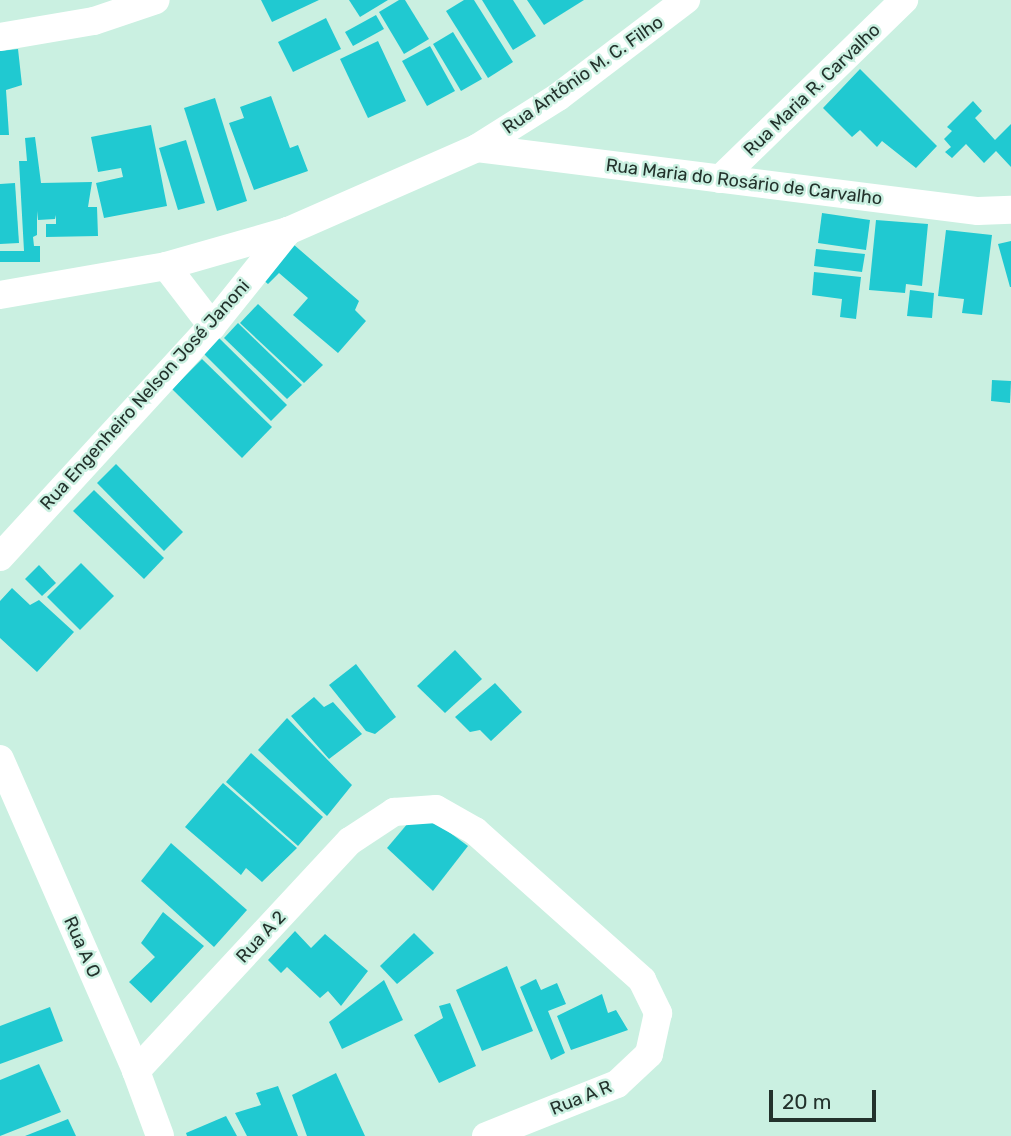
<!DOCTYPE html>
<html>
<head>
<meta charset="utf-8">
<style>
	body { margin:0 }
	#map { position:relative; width:1011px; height:1136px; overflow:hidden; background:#caf0e1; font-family:Rubik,sans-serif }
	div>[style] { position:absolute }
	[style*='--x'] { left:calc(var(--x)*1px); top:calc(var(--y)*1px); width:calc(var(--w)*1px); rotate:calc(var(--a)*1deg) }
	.building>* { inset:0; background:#20c9d1 }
	.street>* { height:28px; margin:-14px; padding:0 14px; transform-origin:14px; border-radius:14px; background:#fff }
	span { translate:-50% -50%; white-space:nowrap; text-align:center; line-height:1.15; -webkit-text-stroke:5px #caf0e1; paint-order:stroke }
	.street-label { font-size:18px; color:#23322c }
	.scale { position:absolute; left:769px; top:1090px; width:107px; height:32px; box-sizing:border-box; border:4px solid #23322c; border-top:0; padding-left:9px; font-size:21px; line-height:24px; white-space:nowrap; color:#23322c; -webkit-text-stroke:5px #caf0e1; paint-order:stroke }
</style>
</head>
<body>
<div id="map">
	<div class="building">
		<div style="clip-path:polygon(261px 0,319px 0,272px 22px)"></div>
		<div style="clip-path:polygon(349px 0,388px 0,360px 17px)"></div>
		<div style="clip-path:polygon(399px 0,405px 0,429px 39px,404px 54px,379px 12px)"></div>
		<div style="clip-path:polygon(464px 0,474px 0,513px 62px,488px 78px,446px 11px)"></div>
		<div style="clip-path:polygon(482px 0,513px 0,536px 36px,513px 50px)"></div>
		<div style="clip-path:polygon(527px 0,584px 0,544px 25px)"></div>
		<div style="clip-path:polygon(376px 15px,384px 29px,353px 46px,345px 32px)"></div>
		<div style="clip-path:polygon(326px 18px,341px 49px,293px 72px,278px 42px)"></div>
		<div style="clip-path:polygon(453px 32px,482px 79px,461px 91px,433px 44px)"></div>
		<div style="clip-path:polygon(378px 41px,406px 101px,368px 118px,340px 59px)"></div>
		<div style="clip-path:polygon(430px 46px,455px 91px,427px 106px,402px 61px)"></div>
		<div style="clip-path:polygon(18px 49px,22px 85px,6px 90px,9px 135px,0 135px,0 51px)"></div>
		<div style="clip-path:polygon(860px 69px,937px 146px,916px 168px,882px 141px,877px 147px,860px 130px,852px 137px,823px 108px)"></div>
		<div style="clip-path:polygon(271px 96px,290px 148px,298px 145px,308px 171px,254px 190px,229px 123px,244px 118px,240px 107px)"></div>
		<div style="clip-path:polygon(215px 98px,247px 201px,217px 211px,184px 108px)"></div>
		<div style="clip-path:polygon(973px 101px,982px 111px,975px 118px,995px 140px,1011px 124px,1011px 167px,996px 151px,984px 163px,966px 144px,952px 158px,945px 152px,951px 147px,944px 139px,952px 131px,947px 127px)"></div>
		<div style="clip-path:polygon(151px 125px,167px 206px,104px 218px,96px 183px,123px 177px,121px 168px,98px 172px,91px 137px)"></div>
		<div style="clip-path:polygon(35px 137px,41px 183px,92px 182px,88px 207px,97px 207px,98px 236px,46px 237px,46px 224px,56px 224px,56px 215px,55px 219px,38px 220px,37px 211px,37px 235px,33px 237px,34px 246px,40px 246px,40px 262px,0 262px,0 251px,24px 251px,19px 161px,27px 161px,25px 138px)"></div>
		<div style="clip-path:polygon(186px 140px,205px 203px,178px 210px,159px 148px)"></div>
		<div style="clip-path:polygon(15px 183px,19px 243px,0 244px,0 184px)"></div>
		<div style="clip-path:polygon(822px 213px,870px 220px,866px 250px,818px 243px)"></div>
		<div style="clip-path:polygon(876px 220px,928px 224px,922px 286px,906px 284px,905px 293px,869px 290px)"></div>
		<div style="clip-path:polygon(946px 230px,992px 235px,982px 315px,962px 313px,964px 299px,938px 296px)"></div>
		<div style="clip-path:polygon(1011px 241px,1011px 287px,1010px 287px,998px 244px)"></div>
		<div style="clip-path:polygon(293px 244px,359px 301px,355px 310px,366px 321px,338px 353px,293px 315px,308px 298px,279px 273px,268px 284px,262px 279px)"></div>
		<div style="clip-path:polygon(816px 249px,865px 254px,862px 272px,814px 266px)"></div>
		<div style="clip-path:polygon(814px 272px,861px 277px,856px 319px,840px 317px,842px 299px,812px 295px)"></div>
		<div style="clip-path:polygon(910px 290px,934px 293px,932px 318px,907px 316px)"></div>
		<div style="clip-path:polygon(258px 304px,323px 365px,304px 383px,240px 323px)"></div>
		<div style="clip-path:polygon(238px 323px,302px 385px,287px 399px,224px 338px)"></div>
		<div style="clip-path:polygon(218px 337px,287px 405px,271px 421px,203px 353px)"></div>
		<div style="clip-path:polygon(202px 359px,272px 427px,242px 458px,172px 389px)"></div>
		<div style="clip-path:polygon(992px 380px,1011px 381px,1010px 403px,991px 401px)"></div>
		<div style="clip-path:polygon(116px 464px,183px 532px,164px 551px,97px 483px)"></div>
		<div style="clip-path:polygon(94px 490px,164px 558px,144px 579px,73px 511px)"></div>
		<div style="clip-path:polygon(81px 563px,114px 596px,80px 630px,47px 597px)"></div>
		<div style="clip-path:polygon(39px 565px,56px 583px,42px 596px,25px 579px)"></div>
		<div style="clip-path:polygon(12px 588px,30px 605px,39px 600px,74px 632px,37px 672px,0 638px,0 601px)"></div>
		<div style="clip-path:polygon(455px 650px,482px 679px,445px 713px,417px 686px)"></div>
		<div style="clip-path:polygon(356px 664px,396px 717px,375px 734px,366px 731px,329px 685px)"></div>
		<div style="clip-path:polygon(495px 683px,522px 712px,491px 741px,480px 730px,470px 732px,455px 717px)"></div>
		<div style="clip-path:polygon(314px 697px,324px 707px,333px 702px,362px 734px,329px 759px,291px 716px)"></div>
		<div style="clip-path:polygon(287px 718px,352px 785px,327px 816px,258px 750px)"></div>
		<div style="clip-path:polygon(251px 753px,323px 817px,298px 846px,226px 782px)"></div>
		<div style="clip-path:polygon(223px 783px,297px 848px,262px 882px,246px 868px,241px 875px,185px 827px)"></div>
		<div style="clip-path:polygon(419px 810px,468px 846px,433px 891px,387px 848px)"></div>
		<div style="clip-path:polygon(171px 843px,247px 910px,214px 947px,141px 881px)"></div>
		<div style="clip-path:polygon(163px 912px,204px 946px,151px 1003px,129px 982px,155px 957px,141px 943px)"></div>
		<div style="clip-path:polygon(295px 931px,311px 948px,325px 934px,368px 971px,341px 1006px,328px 991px,320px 998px,287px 967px,281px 973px,268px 960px)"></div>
		<div style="clip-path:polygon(414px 933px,434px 953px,397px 984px,380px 966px)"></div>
		<div style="clip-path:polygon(507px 966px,533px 1031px,482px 1051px,456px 990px)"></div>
		<div style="clip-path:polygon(536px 979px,541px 990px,557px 983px,566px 1004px,548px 1011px,565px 1053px,551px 1060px,520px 987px)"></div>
		<div style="clip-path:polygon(384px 980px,403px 1020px,342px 1049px,329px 1022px)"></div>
		<div style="clip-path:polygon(602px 994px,608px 1013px,616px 1010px,628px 1030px,571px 1050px,557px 1016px)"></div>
		<div style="clip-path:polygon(450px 1003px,476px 1066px,439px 1083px,414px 1035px,443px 1018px,439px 1006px)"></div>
		<div style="clip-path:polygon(50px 1007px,63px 1041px,0 1064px,0 1026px)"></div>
		<div style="clip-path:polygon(39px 1064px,61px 1112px,0 1136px,0 1080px)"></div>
		<div style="clip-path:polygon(336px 1073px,365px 1136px,307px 1136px,292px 1095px)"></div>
		<div style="clip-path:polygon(278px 1086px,298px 1136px,247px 1136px,235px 1113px,261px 1105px,256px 1093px)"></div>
		<div style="clip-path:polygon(226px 1116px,237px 1136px,187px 1136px,186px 1133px)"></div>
		<div style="clip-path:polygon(68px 1119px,76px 1136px,25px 1136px)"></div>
	</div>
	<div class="street">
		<div style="--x:0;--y:37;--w:95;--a:-9.7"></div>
		<div style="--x:94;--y:21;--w:65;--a:-18.7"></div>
		<div style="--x:477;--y:148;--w:505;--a:7.17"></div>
		<div style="--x:978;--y:211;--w:33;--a:-2"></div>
		<div style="--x:720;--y:179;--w:257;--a:-44.2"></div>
		<div style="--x:166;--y:266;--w:76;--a:52.5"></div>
		<div style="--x:0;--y:295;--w:169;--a:-9.9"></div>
		<div style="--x:166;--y:266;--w:127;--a:-16"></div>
		<div style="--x:288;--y:231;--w:206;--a:-23.7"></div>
		<div style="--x:477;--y:148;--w:96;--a:-32.2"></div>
		<div style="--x:558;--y:97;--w:161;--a:-37.2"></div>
		<div style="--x:0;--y:557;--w:314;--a:-47.5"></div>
		<div style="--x:212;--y:326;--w:122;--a:-51.3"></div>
		<div style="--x:0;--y:759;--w:340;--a:66.4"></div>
		<div style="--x:136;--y:1071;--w:69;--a:69.7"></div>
		<div style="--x:136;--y:1071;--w:314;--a:-47.1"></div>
		<div style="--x:350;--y:841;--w:53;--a:-33.4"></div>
		<div style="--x:394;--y:812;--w:42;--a:-4.1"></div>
		<div style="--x:436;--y:809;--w:45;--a:29.4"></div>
		<div style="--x:475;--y:831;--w:224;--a:41.7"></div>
		<div style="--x:642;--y:980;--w:37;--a:64"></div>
		<div style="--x:658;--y:1013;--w:42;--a:102.4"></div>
		<div style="--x:649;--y:1054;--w:44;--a:136.8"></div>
		<div style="--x:617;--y:1084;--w:141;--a:158.3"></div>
	</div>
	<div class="street-label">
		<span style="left:583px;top:75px;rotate:-35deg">Rua Antônio M. C. Filho</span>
		<span style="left:812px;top:90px;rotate:-44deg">Rua Maria R. Carvalho</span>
		<span style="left:744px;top:182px;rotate:7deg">Rua Maria do Rosário de Carvalho</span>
		<span style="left:145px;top:395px;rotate:-48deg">Rua Engenheiro Nelson José Janoni</span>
		<span style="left:261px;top:937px;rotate:-47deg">Rua A 2</span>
		<span style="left:82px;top:947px;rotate:66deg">Rua A O</span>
		<span style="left:581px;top:1098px;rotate:-22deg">Rua A R</span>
	</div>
	<div class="scale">20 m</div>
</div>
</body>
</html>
